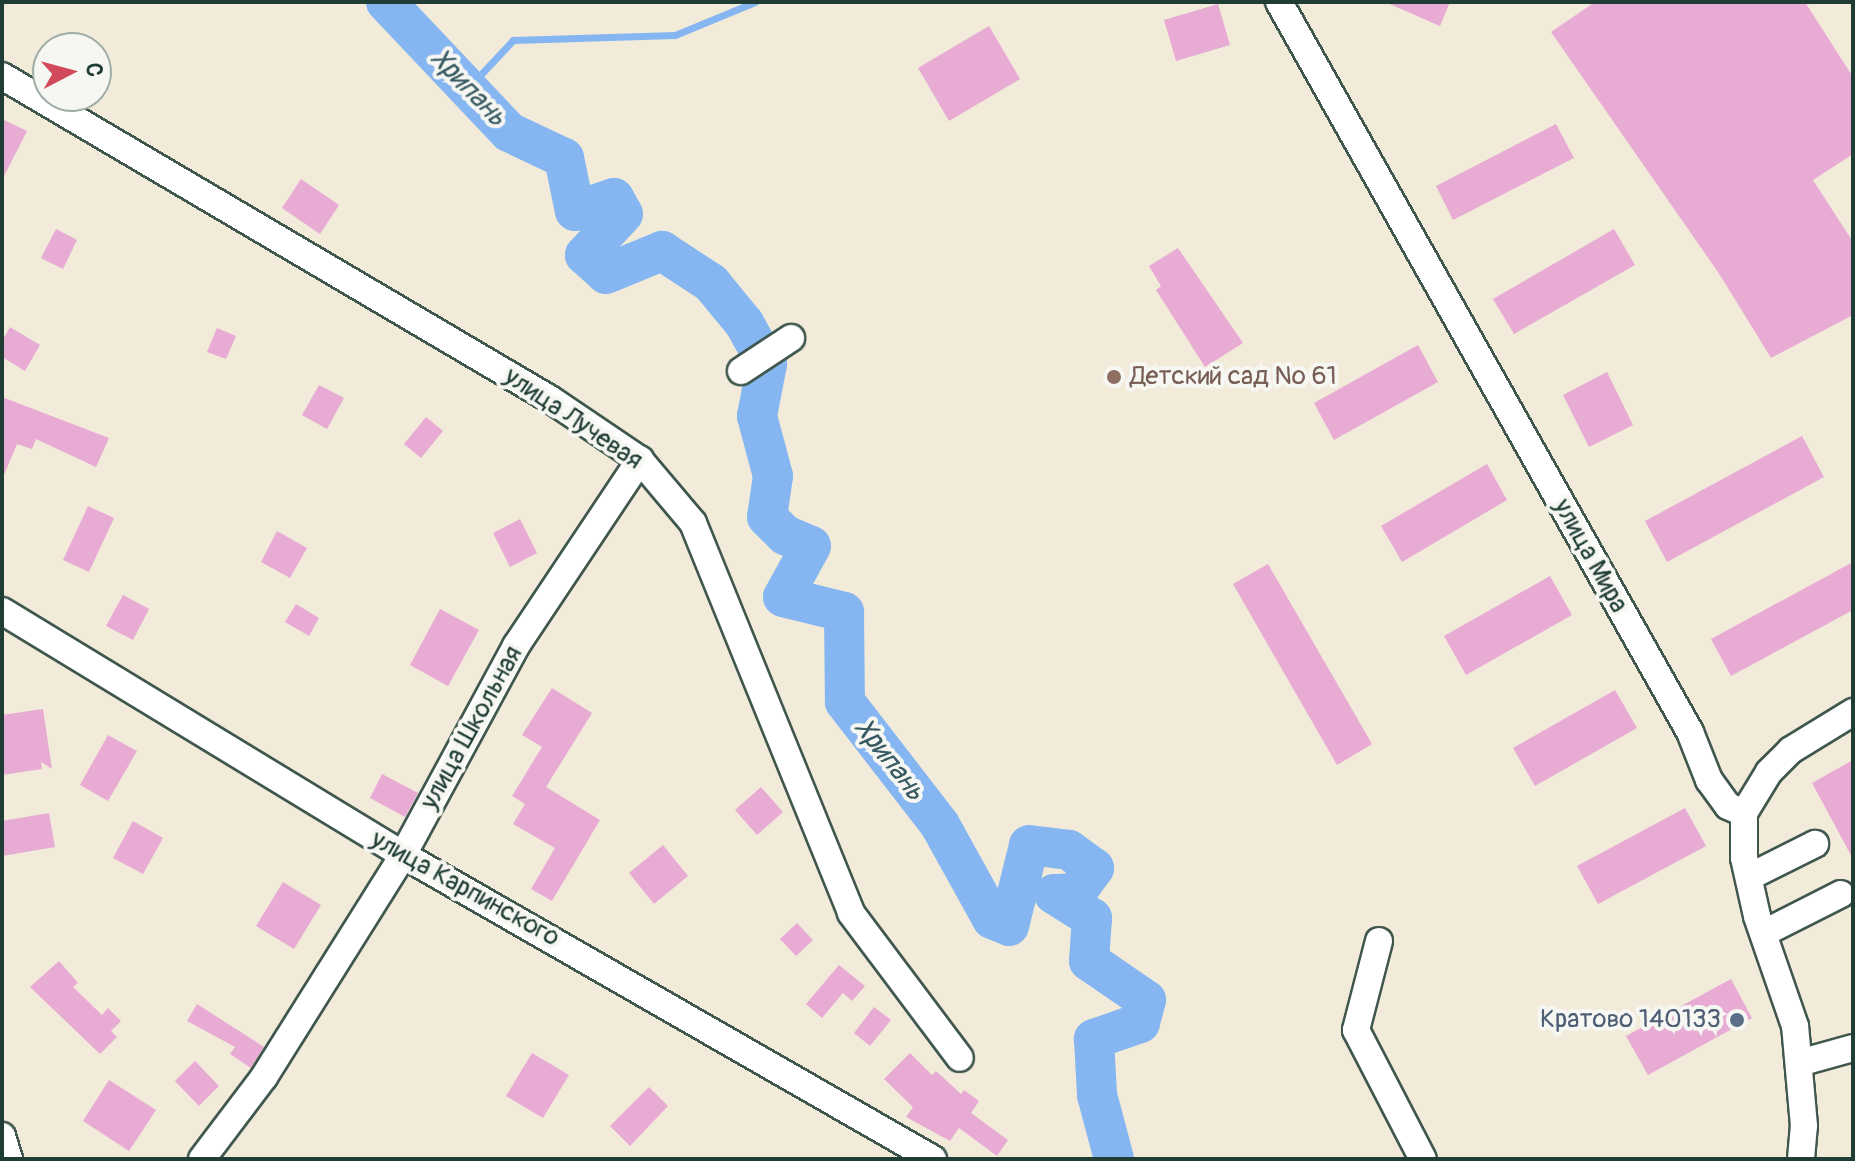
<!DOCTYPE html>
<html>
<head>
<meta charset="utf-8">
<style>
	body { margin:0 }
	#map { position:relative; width:1855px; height:1161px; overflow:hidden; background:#f2ebda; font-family:Pangolin,sans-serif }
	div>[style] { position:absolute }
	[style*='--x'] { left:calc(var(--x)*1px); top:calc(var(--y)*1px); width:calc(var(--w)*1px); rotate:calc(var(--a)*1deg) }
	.stream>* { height:7px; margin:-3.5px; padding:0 3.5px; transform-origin:3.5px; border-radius:3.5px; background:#85b6f1 }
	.river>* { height:40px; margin:-20px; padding:0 20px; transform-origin:20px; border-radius:20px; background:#85b6f1 }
	.building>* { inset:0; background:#e7abd4 }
	.roads { filter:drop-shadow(2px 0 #3f574d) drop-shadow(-2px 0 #3f574d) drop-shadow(0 2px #3f574d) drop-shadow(0 -2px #3f574d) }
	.street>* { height:26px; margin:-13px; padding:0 13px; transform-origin:13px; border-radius:13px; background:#fff }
	.dots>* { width:22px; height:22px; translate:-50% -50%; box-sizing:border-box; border:4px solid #f6f6f2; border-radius:50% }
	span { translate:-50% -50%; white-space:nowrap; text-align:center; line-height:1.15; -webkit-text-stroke:8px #f6f6f2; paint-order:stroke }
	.education-label { font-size:26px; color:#785e54 }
	.left { translate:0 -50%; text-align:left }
	.street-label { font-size:26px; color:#1f3d34 }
	.service-label { font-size:26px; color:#4e5e75 }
	.right { translate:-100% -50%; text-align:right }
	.water-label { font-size:28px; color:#385b63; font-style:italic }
	.frame { position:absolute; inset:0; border:4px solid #1f3d34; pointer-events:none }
	.north { position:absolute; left:32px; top:32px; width:80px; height:80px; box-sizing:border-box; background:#f6f6f2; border:2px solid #a0aca6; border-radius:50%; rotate:84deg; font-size:22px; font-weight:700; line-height:32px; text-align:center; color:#1f3d34 }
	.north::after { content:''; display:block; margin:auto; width:28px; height:36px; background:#d1495b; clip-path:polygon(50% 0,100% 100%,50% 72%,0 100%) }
</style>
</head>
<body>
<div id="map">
	<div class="stream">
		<div style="--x:468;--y:88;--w:66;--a:-46.8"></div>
		<div style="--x:513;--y:40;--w:162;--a:-1.8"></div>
		<div style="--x:675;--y:35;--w:87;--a:-22.4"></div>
	</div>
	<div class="river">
		<div style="--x:386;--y:2;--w:179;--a:46.6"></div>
		<div style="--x:509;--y:132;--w:61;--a:25.3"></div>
		<div style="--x:564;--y:158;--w:54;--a:78.3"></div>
		<div style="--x:575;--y:211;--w:41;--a:-18.4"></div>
		<div style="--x:614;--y:198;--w:18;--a:61"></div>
		<div style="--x:623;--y:214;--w:56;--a:132.8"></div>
		<div style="--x:585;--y:255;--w:28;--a:42"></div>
		<div style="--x:606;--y:274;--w:61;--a:-22.3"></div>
		<div style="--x:662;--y:251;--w:59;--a:33.1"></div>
		<div style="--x:711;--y:283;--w:52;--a:50.5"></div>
		<div style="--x:744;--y:323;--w:47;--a:60.7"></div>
		<div style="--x:767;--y:364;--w:53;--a:100.9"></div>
		<div style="--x:757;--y:416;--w:62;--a:75.1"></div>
		<div style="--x:773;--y:476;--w:41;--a:98.3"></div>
		<div style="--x:767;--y:517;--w:25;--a:45"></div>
		<div style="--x:785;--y:535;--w:28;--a:23"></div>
		<div style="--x:811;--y:546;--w:58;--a:118.8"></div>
		<div style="--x:783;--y:597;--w:63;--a:13.8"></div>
		<div style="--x:844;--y:612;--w:90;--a:89.4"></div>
		<div style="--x:845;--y:702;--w:155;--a:52.3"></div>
		<div style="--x:940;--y:825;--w:107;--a:61"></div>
		<div style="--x:992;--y:919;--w:18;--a:22"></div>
		<div style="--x:1009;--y:926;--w:83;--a:-76.1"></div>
		<div style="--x:1029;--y:845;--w:40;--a:7.1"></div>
		<div style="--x:1069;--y:850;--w:31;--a:36"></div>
		<div style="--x:1094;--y:868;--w:31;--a:126"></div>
		<div style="--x:1076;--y:893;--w:22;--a:177"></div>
		<div style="--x:1054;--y:894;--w:45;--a:32.3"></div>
		<div style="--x:1092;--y:918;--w:43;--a:94"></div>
		<div style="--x:1089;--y:961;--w:69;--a:34.4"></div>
		<div style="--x:1146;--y:1000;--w:24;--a:105"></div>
		<div style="--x:1140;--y:1023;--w:49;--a:160.8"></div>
		<div style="--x:1094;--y:1039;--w:56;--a:86.9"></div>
		<div style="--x:1097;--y:1095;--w:66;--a:75.1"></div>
	</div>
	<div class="building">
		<div style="clip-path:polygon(1385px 2px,1450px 2px,1440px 26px)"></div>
		<div style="clip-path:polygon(1595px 2px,1805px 2px,1853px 77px,1853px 154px,1813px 180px,1853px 242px,1853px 315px,1771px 358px,1720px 275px,1551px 32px)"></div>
		<div style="clip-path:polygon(1218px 4px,1230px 45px,1176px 61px,1164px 20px)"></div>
		<div style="clip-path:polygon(989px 26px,1020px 79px,949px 121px,918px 68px)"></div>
		<div style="clip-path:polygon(2px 119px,27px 131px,2px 180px)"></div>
		<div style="clip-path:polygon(1556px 124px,1574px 158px,1453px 220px,1436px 186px)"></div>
		<div style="clip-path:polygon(301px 179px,339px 205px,320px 234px,282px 208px)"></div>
		<div style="clip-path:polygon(56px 229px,77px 240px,63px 269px,41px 258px)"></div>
		<div style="clip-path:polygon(1614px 229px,1635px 265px,1514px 334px,1493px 299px)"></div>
		<div style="clip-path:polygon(1178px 248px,1243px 343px,1205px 367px,1156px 290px,1161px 286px,1149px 266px)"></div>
		<div style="clip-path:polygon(10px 327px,40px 345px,25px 371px,2px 357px,2px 341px)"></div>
		<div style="clip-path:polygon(217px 328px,236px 336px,226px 359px,207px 352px)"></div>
		<div style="clip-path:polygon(1418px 345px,1438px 382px,1334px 440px,1314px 403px)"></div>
		<div style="clip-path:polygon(1607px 372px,1633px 425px,1589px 447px,1563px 395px)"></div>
		<div style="clip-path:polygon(319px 385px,344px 398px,327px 429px,302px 415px)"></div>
		<div style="clip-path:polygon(2px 397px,109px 438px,96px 467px,36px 439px,32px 449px,17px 444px,2px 480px)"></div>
		<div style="clip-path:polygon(426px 417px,443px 431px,421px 458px,404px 444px)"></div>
		<div style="clip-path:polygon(1802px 436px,1824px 477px,1667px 562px,1645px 521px)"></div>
		<div style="clip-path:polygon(1487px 464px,1507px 500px,1402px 562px,1381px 526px)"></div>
		<div style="clip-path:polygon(88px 506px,114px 518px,89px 572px,63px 560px)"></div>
		<div style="clip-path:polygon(520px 519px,537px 553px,510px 567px,493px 533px)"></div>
		<div style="clip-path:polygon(277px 531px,307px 548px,290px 578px,261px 562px)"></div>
		<div style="clip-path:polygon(1853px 562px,1853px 610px,1731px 676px,1711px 639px)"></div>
		<div style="clip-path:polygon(1268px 564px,1372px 744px,1337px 765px,1233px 584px)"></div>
		<div style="clip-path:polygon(1550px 576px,1572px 615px,1466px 675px,1444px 636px)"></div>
		<div style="clip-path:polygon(123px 595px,149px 609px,133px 640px,106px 626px)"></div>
		<div style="clip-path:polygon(296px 604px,319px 618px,309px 636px,285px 622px)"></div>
		<div style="clip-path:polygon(440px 609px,479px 630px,448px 686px,410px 665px)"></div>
		<div style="clip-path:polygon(552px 688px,592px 713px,546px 787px,600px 820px,552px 901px,531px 889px,555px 848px,513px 824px,525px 804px,512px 796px,542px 747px,522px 735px)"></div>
		<div style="clip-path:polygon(1615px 690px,1637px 728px,1535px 786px,1513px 748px)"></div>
		<div style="clip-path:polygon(43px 709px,52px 769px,41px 762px,42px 769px,2px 775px,2px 715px)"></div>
		<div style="clip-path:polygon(108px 735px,137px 751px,108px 801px,80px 785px)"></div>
		<div style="clip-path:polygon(1853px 760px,1853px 859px,1812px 783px)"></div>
		<div style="clip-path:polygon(382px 774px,418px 793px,405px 817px,370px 798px)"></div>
		<div style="clip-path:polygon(761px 787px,783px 812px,757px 835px,735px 810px)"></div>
		<div style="clip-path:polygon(1685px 808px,1706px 846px,1598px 904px,1577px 866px)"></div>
		<div style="clip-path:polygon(49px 813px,55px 847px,2px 856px,2px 821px)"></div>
		<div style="clip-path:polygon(133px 821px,163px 838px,143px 874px,113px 858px)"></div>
		<div style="clip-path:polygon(663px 845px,688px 876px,654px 904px,629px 873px)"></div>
		<div style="clip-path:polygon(283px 882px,321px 905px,294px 949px,256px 926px)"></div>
		<div style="clip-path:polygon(797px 923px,813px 940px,796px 956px,780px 939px)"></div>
		<div style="clip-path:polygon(59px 961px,78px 983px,73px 987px,102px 1015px,108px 1008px,121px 1021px,111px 1031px,117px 1037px,100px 1054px,30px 987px)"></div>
		<div style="clip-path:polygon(839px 965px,865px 986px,852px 1001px,843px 993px,822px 1018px,806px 1004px)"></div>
		<div style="clip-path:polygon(1731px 979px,1752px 1018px,1648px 1075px,1626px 1036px)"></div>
		<div style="clip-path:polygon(197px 1004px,264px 1047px,251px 1068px,230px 1054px,235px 1047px,187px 1021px)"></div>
		<div style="clip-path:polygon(874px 1007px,891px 1020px,870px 1046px,854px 1033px)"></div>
		<div style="clip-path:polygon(532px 1053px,569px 1075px,543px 1118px,506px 1096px)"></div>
		<div style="clip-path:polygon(910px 1053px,932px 1075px,936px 1071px,961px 1094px,964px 1090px,979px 1101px,971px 1113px,1008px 1140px,997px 1156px,959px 1128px,950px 1141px,906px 1117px,913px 1107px,884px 1079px)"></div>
		<div style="clip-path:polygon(195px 1061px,219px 1086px,199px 1106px,175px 1081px)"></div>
		<div style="clip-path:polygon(109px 1080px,156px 1110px,129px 1151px,83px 1121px)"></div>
		<div style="clip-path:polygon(649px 1087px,668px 1106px,630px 1146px,610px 1126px)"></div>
	</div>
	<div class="roads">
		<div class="street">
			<div style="--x:1279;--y:2;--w:838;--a:60.62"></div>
			<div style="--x:1690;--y:732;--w:52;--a:68.4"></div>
			<div style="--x:1709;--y:780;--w:32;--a:54"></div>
			<div style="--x:1728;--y:806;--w:17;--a:24"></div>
			<div style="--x:2;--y:76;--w:636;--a:30.52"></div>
			<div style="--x:550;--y:399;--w:109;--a:34.1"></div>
			<div style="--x:640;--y:460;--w:82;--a:49.9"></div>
			<div style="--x:693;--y:523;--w:421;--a:67.9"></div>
			<div style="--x:851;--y:913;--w:181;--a:53.1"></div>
			<div style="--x:741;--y:371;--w:60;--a:-33.4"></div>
			<div style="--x:2;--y:611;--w:469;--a:31.3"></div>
			<div style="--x:403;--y:855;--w:611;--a:29.84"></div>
			<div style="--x:1749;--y:877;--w:74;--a:-26.6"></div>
			<div style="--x:1764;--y:933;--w:86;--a:-26.9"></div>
			<div style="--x:1379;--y:941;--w:92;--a:104.5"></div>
			<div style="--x:1356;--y:1030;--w:145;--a:62.6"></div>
			<div style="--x:1799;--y:1063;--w:56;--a:-15.5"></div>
			<div style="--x:2;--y:1136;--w:24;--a:73"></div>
			<div style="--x:202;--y:1159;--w:103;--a:-52.9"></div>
			<div style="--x:264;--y:1077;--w:262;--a:-57.9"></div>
			<div style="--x:403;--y:855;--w:238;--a:-61.6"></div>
			<div style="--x:516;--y:646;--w:224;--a:-56.3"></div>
			<div style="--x:1801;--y:1159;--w:33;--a:-85"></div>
			<div style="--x:1804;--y:1126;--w:100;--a:-95.1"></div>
			<div style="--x:1795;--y:1026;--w:116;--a:-109.1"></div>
			<div style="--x:1757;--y:916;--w:59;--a:-102.6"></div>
			<div style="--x:1744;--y:858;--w:45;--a:-90"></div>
			<div style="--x:1744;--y:813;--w:48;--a:-58.6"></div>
			<div style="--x:1769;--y:772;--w:31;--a:-45"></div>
			<div style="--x:1791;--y:750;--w:73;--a:-31.5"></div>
		</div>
	</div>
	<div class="dots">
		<div style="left:1114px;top:377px;background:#8d6e63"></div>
		<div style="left:1737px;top:1020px;background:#5c6f8a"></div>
	</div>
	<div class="education-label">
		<span class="left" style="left:1130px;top:377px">Детский сад № 61</span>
	</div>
	<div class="street-label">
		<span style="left:573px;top:419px;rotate:34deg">улица Лучевая</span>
		<span style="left:1590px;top:556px;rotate:61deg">улица Мира</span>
		<span style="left:472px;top:728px;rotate:-61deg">улица Школьная</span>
		<span style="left:465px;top:889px;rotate:29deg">улица Карпинского</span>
	</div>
	<div class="service-label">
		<span class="right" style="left:1721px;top:1020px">Кратово 140133</span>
	</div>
	<div class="water-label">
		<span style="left:468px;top:88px;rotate:46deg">Хрипань</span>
		<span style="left:889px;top:760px;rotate:52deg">Хрипань</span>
	</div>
	<div class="frame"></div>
	<div class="north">С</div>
</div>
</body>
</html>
